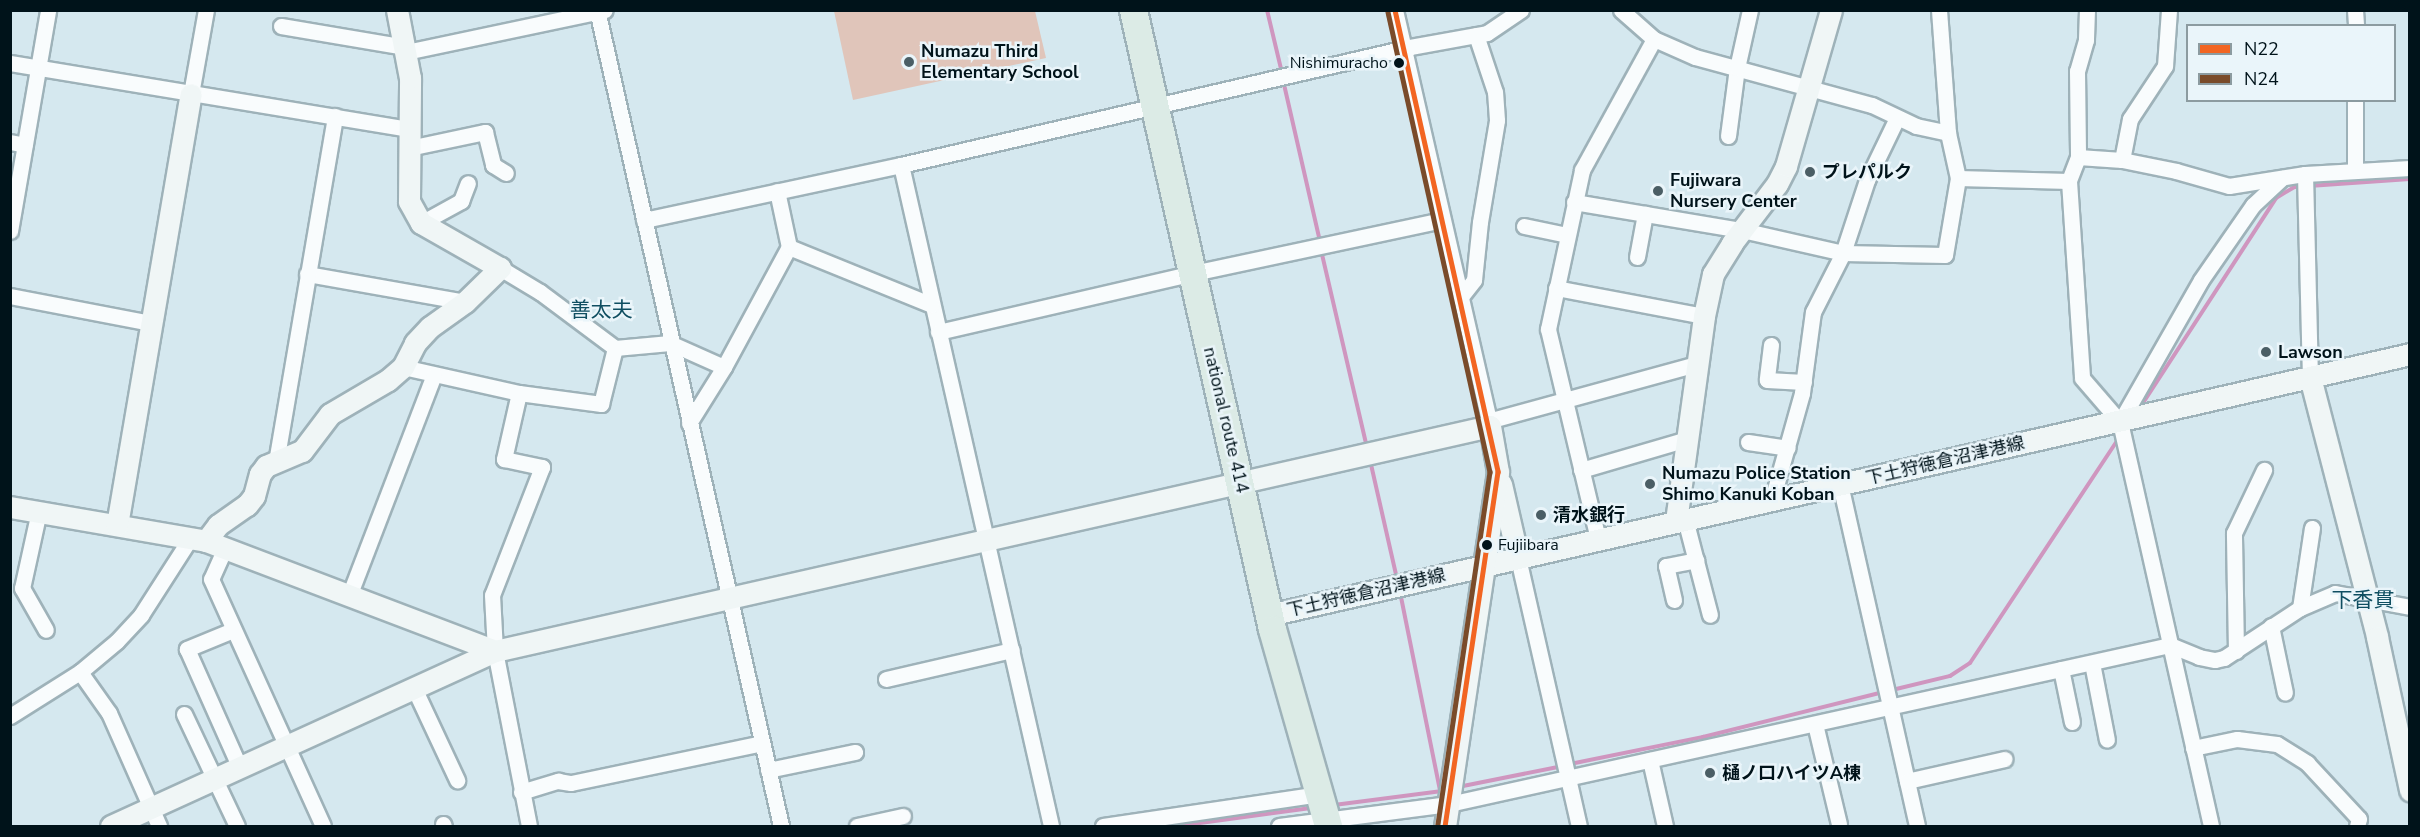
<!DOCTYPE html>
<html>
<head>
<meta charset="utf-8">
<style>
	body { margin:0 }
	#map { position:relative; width:2420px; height:837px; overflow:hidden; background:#d5e8ef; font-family:"Nunito Sans","Noto Sans JP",sans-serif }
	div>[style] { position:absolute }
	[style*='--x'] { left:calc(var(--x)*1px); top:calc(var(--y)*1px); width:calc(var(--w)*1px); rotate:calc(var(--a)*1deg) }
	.green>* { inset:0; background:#e0c5ba }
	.stream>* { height:4px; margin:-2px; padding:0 2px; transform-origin:2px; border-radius:2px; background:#cf96bf }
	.roads { filter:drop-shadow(2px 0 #9eb2b9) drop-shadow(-2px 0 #9eb2b9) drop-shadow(0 2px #9eb2b9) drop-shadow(0 -2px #9eb2b9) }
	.street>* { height:15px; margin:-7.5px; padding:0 7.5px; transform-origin:7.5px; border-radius:7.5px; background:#f9fcfd }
	.secondary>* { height:21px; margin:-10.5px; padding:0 10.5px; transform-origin:10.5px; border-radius:10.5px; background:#f0f6f6 }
	.highway>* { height:27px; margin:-13.5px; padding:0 13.5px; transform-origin:13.5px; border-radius:13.5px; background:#dcebe6 }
	.bus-1>* { height:4.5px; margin:-2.25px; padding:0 2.25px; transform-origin:2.25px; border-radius:2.25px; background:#f26522 }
	.bus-2>* { height:4.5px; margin:-2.25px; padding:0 2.25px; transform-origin:2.25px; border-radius:2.25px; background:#7a4b2a }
	.dots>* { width:16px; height:16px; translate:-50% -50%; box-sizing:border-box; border:3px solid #eaf5fa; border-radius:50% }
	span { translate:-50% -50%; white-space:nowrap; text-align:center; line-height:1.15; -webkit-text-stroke:5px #eaf5fa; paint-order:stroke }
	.bus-label { font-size:16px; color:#00131a }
	.right { translate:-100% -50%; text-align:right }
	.left { translate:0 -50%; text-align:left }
	.poi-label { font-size:18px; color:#00131a; font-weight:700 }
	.street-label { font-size:18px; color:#00131a }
	.quarter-label { font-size:21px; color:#0f4e61 }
	.frame { position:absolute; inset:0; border:12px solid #00131a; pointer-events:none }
	.legend { position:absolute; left:2186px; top:24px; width:210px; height:78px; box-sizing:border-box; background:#eaf5fa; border:2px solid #8c9ba0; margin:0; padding:8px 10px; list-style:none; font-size:18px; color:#00131a }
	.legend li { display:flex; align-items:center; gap:12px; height:30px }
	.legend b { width:30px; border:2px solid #8c9ba0 }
</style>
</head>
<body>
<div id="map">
	<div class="green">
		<div style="clip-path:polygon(834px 11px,1035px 11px,1046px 58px,853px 100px)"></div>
	</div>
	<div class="stream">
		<div style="--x:1267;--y:10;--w:65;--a:76.6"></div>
		<div style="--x:1283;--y:80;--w:166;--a:77.1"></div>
		<div style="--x:2309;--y:186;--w:101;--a:-4"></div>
		<div style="--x:1321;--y:250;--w:202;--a:76.9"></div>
		<div style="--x:2143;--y:403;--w:244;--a:-57"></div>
		<div style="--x:2276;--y:198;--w:21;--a:-31"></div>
		<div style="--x:2294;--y:187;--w:7;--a:0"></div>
		<div style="--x:1370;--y:460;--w:122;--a:77.2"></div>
		<div style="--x:1400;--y:592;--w:203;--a:78.6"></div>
		<div style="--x:1892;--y:690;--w:60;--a:-13.6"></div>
		<div style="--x:1950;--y:676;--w:24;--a:-33"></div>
		<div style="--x:1970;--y:663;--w:265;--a:-56.5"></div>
		<div style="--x:1570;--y:764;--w:136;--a:-11.5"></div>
		<div style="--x:1703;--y:737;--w:187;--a:-14"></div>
		<div style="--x:1458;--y:787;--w:107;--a:-11.3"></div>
		<div style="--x:1334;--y:805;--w:109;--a:-7.4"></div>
		<div style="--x:1178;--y:826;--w:134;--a:-7.7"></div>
	</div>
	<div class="roads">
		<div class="street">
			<div style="--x:597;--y:10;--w:836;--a:77.29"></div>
			<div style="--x:1395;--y:10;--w:427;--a:77.1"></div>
			<div style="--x:1621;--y:10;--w:44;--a:41.3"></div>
			<div style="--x:1654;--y:39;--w:45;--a:23.7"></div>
			<div style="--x:1695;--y:57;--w:183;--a:15.2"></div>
			<div style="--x:1872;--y:105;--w:49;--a:25.5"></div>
			<div style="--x:1916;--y:126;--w:33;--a:12"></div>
			<div style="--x:1948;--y:133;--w:46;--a:77.5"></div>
			<div style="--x:1958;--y:178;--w:111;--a:1.5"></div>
			<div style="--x:1939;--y:10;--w:123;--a:85.8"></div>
			<div style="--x:2087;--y:10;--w:30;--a:92"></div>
			<div style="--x:2086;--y:40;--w:32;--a:106"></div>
			<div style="--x:2077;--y:71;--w:86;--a:89.3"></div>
			<div style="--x:2078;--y:157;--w:26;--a:111"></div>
			<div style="--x:2069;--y:181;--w:197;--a:86.2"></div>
			<div style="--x:2082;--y:378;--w:58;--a:49.2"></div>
			<div style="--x:2120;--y:422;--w:414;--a:77.3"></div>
			<div style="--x:2355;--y:10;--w:16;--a:86"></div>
			<div style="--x:281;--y:26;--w:126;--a:9.6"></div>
			<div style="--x:406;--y:52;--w:203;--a:-11.9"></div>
			<div style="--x:10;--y:63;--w:405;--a:9.4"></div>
			<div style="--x:191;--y:94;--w:85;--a:-79.9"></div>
			<div style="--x:2355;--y:100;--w:71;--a:90"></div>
			<div style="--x:1728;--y:136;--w:69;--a:-82.5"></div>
			<div style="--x:1737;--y:68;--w:59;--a:-77.4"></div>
			<div style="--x:10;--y:142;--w:15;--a:11"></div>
			<div style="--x:409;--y:148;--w:78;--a:-11.9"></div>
			<div style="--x:485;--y:132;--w:34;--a:76"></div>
			<div style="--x:493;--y:165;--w:15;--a:32"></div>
			<div style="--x:2078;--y:157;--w:44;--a:3.9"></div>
			<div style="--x:2122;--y:160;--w:55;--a:11.5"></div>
			<div style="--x:2176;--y:171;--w:55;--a:15.8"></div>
			<div style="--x:2229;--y:186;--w:77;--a:-9"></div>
			<div style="--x:2305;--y:174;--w:105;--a:-3.3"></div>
			<div style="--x:2122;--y:160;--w:42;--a:-79"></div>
			<div style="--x:2130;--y:119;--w:64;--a:-56.6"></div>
			<div style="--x:2165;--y:66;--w:56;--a:-85.9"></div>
			<div style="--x:901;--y:165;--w:678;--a:77.21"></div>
			<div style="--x:2305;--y:174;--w:203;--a:88.6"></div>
			<div style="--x:1574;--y:202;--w:170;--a:9.5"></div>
			<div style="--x:1742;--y:230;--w:104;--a:12.8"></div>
			<div style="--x:1843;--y:253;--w:102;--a:1.1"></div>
			<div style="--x:1945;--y:255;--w:78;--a:-80.4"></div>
			<div style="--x:644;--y:220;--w:263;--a:-12.1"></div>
			<div style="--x:901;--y:165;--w:522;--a:-13.05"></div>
			<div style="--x:1410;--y:47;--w:78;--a:-10.3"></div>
			<div style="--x:1487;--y:33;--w:41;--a:-34.1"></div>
			<div style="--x:421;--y:223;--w:46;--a:-28.8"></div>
			<div style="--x:461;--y:201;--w:19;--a:-69"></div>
			<div style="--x:1524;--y:226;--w:44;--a:11.8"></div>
			<div style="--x:10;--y:231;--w:224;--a:-80.2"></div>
			<div style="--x:789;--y:247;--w:154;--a:22.1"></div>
			<div style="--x:1637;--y:257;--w:44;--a:-79.5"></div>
			<div style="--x:500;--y:268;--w:47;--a:31"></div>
			<div style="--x:540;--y:292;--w:94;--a:36.7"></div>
			<div style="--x:615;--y:348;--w:55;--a:-5.2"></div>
			<div style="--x:670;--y:343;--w:59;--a:24"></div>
			<div style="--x:307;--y:274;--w:160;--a:10"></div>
			<div style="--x:1556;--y:288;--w:151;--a:10.7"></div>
			<div style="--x:10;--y:296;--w:143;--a:10.9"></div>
			<div style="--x:1460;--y:298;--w:23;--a:-52"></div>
			<div style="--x:1474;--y:280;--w:58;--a:-84.1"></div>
			<div style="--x:1480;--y:222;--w:103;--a:-80.5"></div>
			<div style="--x:1497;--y:120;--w:28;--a:-94"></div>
			<div style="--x:1495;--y:92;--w:60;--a:-108.4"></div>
			<div style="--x:938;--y:332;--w:262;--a:-13"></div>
			<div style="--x:1193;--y:273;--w:255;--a:-12"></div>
			<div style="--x:1771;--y:345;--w:35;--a:97"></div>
			<div style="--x:1767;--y:380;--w:37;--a:3"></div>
			<div style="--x:403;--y:367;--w:119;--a:12.6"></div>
			<div style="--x:519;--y:393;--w:83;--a:7.6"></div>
			<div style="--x:601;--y:404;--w:58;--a:-76"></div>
			<div style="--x:519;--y:393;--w:68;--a:102.8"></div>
			<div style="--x:504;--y:459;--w:39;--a:12"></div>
			<div style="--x:542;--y:467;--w:137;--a:111.3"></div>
			<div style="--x:492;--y:595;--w:56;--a:86.9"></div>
			<div style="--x:495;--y:651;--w:178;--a:79"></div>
			<div style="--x:1488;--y:421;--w:217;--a:-15.3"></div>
			<div style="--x:2120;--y:422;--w:163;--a:-60.3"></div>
			<div style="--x:2201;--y:280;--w:91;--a:-55.3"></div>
			<div style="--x:2253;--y:205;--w:40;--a:-43"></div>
			<div style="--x:689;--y:423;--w:66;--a:-58"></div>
			<div style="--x:724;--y:367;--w:136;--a:-61.6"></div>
			<div style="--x:789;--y:247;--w:57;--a:-102.1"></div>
			<div style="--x:1748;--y:442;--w:40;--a:8.5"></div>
			<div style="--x:276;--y:462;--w:351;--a:-80.3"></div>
			<div style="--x:1581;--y:470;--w:110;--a:-16.3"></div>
			<div style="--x:1840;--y:484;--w:351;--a:77.3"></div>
			<div style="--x:1772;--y:500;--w:111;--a:-74.3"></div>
			<div style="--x:1802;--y:393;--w:82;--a:-82.3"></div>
			<div style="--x:1813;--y:312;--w:66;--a:-63"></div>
			<div style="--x:1843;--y:253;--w:77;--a:-71.8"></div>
			<div style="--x:1867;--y:180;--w:69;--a:-64.2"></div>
			<div style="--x:39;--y:511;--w:79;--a:102.4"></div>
			<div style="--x:22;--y:588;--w:48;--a:60.3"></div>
			<div style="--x:1685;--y:519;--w:99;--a:75.4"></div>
			<div style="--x:1598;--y:539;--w:216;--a:-103.4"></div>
			<div style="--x:1548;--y:329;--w:163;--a:-77.9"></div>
			<div style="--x:1582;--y:170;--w:149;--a:-61.2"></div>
			<div style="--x:225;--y:548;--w:34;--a:114"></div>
			<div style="--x:211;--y:579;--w:271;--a:65.6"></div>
			<div style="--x:1518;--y:558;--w:275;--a:77.2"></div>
			<div style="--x:349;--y:596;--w:237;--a:-69"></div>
			<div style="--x:1674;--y:600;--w:35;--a:-103"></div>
			<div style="--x:1666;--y:566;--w:31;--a:-11"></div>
			<div style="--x:2300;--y:608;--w:81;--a:-81.5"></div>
			<div style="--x:2271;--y:626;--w:68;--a:78.2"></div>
			<div style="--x:233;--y:630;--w:50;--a:157.6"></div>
			<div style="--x:187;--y:649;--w:130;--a:66"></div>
			<div style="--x:2236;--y:651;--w:118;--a:-91"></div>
			<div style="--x:2234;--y:533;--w:70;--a:-64.5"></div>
			<div style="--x:2092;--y:663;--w:78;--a:79"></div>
			<div style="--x:2061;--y:669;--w:54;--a:78.3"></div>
			<div style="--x:80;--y:672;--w:50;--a:54.7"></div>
			<div style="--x:109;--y:713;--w:124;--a:66.1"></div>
			<div style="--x:886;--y:679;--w:129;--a:-13"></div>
			<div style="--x:414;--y:688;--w:102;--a:64.9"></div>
			<div style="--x:184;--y:714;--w:124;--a:64.7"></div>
			<div style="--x:10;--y:716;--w:83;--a:-32.2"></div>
			<div style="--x:80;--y:672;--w:48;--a:-40"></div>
			<div style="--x:117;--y:641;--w:35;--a:-47"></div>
			<div style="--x:141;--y:615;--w:93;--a:-57.3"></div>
			<div style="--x:1815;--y:724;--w:103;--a:76.5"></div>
			<div style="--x:2193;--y:748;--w:45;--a:-11.6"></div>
			<div style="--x:2237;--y:739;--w:40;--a:7.1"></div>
			<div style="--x:2277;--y:744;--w:36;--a:32"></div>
			<div style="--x:2307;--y:763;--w:76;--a:47.1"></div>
			<div style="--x:2359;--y:819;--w:7;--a:106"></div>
			<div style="--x:1650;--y:760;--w:68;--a:77.2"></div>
			<div style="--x:768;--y:770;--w:89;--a:-11.7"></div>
			<div style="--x:1907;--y:781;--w:100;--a:-12.7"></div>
			<div style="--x:521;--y:792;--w:39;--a:-17"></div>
			<div style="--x:558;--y:781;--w:13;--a:9"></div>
			<div style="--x:571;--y:783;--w:195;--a:-11.8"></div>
			<div style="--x:443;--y:824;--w:2;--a:63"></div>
			<div style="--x:857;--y:826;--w:47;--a:-12.3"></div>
			<div style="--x:1103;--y:826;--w:219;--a:-8.4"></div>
			<div style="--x:1279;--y:826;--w:171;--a:-7.4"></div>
			<div style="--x:1449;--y:804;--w:738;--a:-12.44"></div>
			<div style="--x:2170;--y:645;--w:31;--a:22"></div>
			<div style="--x:2199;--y:657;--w:16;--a:11"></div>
			<div style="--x:2215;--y:660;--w:9;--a:-13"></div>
			<div style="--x:2224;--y:658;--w:91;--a:-33.3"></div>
			<div style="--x:2300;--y:608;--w:38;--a:-23"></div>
			<div style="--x:2335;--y:593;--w:76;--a:10.6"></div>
		</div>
		<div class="secondary">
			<div style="--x:2310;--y:377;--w:268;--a:75.5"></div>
			<div style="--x:2377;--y:637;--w:157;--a:77.8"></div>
			<div style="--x:1501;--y:484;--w:76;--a:77.1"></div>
			<div style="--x:10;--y:507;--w:199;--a:9.8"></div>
			<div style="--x:206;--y:541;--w:309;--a:20.8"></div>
			<div style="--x:1676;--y:521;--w:207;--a:-82.2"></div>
			<div style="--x:1704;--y:316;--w:43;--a:-77.9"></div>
			<div style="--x:1713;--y:274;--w:36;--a:-58"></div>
			<div style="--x:1732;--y:243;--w:74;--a:-52.7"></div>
			<div style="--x:1777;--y:184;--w:20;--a:-63"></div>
			<div style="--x:1786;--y:166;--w:162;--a:-73.9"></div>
			<div style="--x:117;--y:525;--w:437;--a:-80.3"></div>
			<div style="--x:206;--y:541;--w:20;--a:-53"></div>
			<div style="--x:218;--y:525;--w:35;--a:-35"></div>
			<div style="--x:247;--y:505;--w:11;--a:-52"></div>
			<div style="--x:254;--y:496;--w:23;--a:-75"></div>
			<div style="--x:260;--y:474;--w:10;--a:-53"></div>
			<div style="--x:266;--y:466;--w:39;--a:-23"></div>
			<div style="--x:302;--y:451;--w:46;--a:-52.9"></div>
			<div style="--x:330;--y:414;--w:67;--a:-30.4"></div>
			<div style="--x:388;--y:380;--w:20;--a:-41"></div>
			<div style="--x:403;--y:367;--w:27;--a:-63"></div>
			<div style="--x:415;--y:343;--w:22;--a:-47"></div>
			<div style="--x:430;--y:327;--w:43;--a:-35.5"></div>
			<div style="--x:465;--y:302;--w:49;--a:-44.2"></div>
			<div style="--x:500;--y:268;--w:91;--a:-150.3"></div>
			<div style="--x:421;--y:223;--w:25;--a:-119"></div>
			<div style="--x:409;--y:201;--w:123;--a:-89.5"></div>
			<div style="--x:410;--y:78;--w:69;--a:-100.8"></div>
			<div style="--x:1269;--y:615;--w:1170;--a:-12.88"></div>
			<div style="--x:111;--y:826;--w:422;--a:-24.5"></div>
			<div style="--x:495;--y:651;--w:1020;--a:-12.74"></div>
			<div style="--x:1490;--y:426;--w:47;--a:80.1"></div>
			<div style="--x:1498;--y:472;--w:358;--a:98.5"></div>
		</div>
		<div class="highway">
			<div style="--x:1133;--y:10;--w:634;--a:77.34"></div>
			<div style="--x:1272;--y:629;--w:205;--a:74.1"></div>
		</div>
	</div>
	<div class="bus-1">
		<div style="--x:1395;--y:10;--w:473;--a:77.4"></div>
		<div style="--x:1498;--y:472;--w:358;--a:98.5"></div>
	</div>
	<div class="bus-2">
		<div style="--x:1388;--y:12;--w:471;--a:77.5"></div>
		<div style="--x:1490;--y:472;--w:357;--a:98.4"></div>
	</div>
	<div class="dots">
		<div style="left:909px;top:62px;background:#4b5e65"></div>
		<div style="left:1399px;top:63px;background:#00131a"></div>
		<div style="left:1810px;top:172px;background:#4b5e65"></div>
		<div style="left:1658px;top:191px;background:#4b5e65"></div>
		<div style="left:2266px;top:352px;background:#4b5e65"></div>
		<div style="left:1650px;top:484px;background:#4b5e65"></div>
		<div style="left:1541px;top:515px;background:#4b5e65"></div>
		<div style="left:1487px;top:545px;background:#00131a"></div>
		<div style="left:1710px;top:773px;background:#4b5e65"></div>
	</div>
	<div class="bus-label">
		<span class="right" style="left:1388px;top:63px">Nishimuracho</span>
		<span class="left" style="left:1498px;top:545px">Fujiibara</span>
	</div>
	<div class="poi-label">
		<span class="left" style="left:921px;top:62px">Numazu Third<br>Elementary School</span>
		<span class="left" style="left:1822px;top:172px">プレパルク</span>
		<span class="left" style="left:1670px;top:191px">Fujiwara<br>Nursery Center</span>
		<span class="left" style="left:2278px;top:352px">Lawson</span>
		<span class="left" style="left:1662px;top:484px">Numazu Police Station<br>Shimo Kanuki Koban</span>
		<span class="left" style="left:1553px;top:515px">清水銀行</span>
		<span class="left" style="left:1722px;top:773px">樋ノ口ハイツA棟</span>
	</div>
	<div class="street-label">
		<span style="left:1226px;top:420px;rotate:77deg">national route 414</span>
		<span style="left:1945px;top:461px;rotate:-13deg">下土狩徳倉沼津港線</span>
		<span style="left:1366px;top:593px;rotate:-13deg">下土狩徳倉沼津港線</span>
	</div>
	<div class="quarter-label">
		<span style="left:601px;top:310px">善太夫</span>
		<span style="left:2363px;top:600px">下香貫</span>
	</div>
	<div class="frame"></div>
	<ul class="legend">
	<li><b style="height:8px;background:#f26522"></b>N22</li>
	<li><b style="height:8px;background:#7a4b2a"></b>N24</li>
	</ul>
</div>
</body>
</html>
